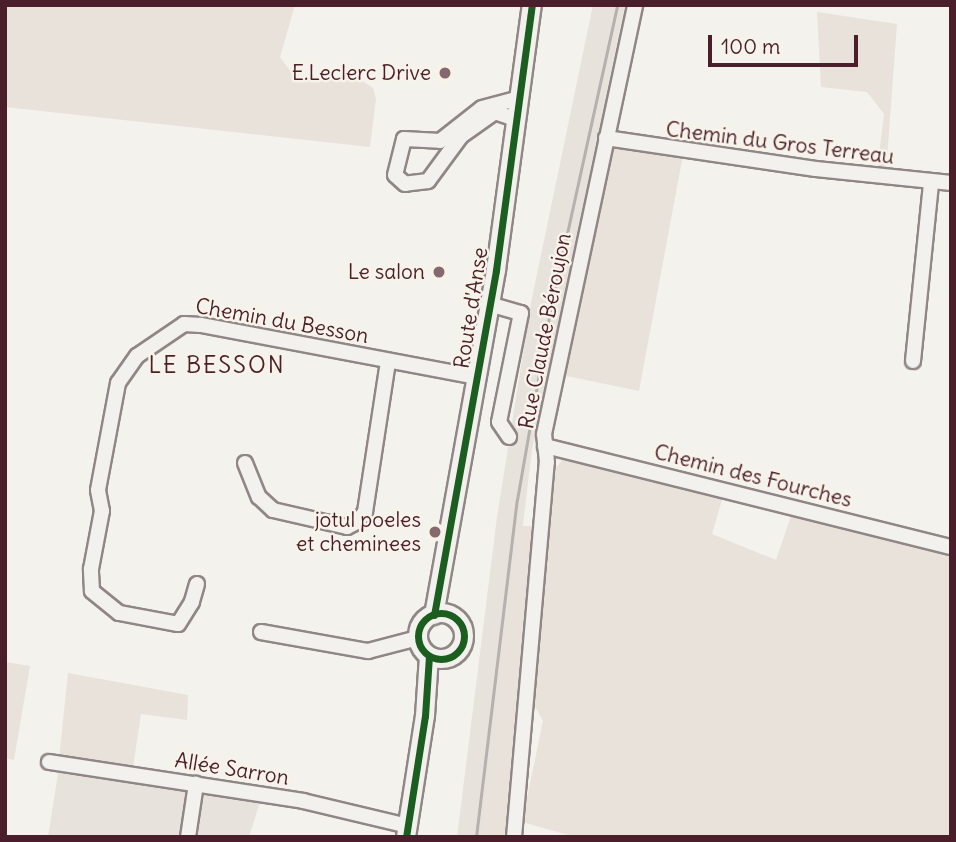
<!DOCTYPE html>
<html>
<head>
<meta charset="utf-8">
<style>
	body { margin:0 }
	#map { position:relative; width:956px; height:842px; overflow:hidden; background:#f4f2ec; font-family:Delius,sans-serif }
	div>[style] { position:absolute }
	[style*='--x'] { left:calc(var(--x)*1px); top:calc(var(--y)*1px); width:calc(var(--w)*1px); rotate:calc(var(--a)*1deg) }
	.built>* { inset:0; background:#e7e2db }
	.green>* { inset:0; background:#e8e2da }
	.roads { filter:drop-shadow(2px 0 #8f8685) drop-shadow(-2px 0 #8f8685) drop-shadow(0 2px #8f8685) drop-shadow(0 -2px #8f8685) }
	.minor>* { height:14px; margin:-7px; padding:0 7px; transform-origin:7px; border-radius:7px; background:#f2f1ed }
	.major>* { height:18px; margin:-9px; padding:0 9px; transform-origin:9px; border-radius:9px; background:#f2f1ed }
	.major>.ring { margin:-9px; padding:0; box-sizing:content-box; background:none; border:18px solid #f2f1ed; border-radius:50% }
	.rail>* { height:2.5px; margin:-1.25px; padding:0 1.25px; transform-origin:1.25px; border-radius:1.25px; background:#b6b0ae }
	.cycleway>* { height:7px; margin:-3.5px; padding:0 3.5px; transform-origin:3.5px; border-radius:3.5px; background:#1b5e20 }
	.cycleway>.ring { margin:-3.5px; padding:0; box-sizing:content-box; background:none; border:7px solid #1b5e20; border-radius:50% }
	.dots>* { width:19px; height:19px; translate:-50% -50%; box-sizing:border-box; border:4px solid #f7f3e8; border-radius:50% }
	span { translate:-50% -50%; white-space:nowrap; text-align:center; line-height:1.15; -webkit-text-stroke:5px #f7f3e8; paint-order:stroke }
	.poi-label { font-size:21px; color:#4a1f2b }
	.right { translate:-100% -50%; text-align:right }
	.street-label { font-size:21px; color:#4a1f2b }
	.neighbourhood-label { font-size:23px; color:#4a1f2b; letter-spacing:2px }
	.frame { position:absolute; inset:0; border:7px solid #4a1f2b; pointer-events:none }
	.scale { position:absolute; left:708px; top:35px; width:150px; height:32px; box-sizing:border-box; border:4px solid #4a1f2b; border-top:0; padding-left:9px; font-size:21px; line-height:24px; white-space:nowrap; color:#4a1f2b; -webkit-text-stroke:5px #f7f3e8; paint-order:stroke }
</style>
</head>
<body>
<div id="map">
	<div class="built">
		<div style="clip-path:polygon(593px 5px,625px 5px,532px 450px,485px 837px,457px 837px,497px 517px,531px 303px)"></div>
		<div style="clip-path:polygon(59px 767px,260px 802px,249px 837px,48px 837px)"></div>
	</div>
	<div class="green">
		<div style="clip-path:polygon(5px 5px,295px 5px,280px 57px,291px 72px,302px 77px,361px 80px,373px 88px,376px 99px,370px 147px,5px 107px)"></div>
		<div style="clip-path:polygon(817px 12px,897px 24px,886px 172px,877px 171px,884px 114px,867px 92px,821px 87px)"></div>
		<div style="clip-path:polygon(611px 144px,683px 155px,639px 391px,562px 375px)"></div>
		<div style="clip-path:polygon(564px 458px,723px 496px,712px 534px,776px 560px,792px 513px,951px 554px,951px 837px,575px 837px,522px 822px,543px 721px,530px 697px,555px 469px)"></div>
		<div style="clip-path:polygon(520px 526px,534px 526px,510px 837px,485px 837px)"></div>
		<div style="clip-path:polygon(5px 662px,30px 666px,14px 760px,5px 758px)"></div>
		<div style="clip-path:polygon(68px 673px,188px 695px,187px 720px,141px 714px,133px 767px,59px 759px)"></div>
	</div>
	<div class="roads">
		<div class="minor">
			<div style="--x:516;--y:129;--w:12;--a:-110"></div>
			<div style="--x:512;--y:118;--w:18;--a:-161"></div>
			<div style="--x:495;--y:112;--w:42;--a:144.8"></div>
			<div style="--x:461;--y:136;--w:56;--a:126.3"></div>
			<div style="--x:428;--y:181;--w:23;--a:173"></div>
			<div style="--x:405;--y:184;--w:13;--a:-138"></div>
			<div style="--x:395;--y:175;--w:37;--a:-76"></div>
			<div style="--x:404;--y:139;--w:36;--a:3"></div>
			<div style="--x:440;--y:141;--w:53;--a:-38.2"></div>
			<div style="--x:482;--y:108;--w:39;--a:-15"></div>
			<div style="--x:606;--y:138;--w:212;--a:8.4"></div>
			<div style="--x:816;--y:169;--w:136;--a:5.9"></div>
			<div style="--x:496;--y:306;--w:26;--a:16"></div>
			<div style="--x:521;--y:313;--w:111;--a:101.4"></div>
			<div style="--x:499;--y:422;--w:18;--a:56"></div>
			<div style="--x:913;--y:361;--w:179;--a:-84.2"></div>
			<div style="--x:545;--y:446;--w:418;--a:14"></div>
			<div style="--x:245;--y:463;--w:37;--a:68"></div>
			<div style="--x:259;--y:497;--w:19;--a:43"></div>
			<div style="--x:273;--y:510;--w:76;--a:12.9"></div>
			<div style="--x:347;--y:527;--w:11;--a:-27"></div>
			<div style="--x:357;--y:522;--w:13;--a:-51"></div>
			<div style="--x:365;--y:512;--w:153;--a:-81.3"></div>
			<div style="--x:197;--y:584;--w:19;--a:106"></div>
			<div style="--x:192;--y:602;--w:26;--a:122"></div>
			<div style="--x:178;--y:624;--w:60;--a:-169.4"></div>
			<div style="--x:119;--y:613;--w:35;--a:-141"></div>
			<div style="--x:92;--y:591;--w:22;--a:-93"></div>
			<div style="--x:91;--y:569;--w:59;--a:-79.3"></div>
			<div style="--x:102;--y:511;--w:21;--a:-101"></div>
			<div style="--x:98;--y:490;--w:109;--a:-79.4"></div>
			<div style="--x:118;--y:383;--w:33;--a:-55"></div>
			<div style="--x:137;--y:356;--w:57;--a:-34.2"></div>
			<div style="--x:184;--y:324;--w:17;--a:3"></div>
			<div style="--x:201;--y:325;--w:281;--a:10.7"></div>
			<div style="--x:261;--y:632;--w:109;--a:10.1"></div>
			<div style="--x:368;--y:651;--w:52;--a:-14.6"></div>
			<div style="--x:49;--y:762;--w:257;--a:8.7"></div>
			<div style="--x:303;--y:801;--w:108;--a:13.4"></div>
			<div style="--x:188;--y:837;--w:54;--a:-81.4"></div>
			<div style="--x:514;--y:837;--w:376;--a:-85"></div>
			<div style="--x:547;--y:462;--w:28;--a:-96"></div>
			<div style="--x:544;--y:434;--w:439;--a:-78"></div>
		</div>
		<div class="major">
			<div class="ring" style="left:418px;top:613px;width:28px;height:28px"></div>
			<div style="--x:434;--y:615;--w:351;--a:-79.8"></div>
			<div style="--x:496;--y:270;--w:267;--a:-82.3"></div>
			<div style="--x:406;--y:837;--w:122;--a:-81.1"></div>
			<div style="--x:425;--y:716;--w:60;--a:-86.2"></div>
		</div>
	</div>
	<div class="rail">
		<div style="--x:476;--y:837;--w:339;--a:-83.1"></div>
		<div style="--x:517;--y:500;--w:192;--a:-80.1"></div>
		<div style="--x:550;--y:311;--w:313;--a:-77.6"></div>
	</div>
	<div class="cycleway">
		<div class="ring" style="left:418px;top:613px;width:39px;height:39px"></div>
		<div style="--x:434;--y:615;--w:351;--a:-79.8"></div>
		<div style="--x:496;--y:270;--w:267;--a:-82.3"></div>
		<div style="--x:406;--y:837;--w:122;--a:-81.1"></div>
		<div style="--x:425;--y:716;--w:60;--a:-86.2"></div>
	</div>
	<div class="dots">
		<div style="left:445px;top:73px;background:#86696f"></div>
		<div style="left:439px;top:272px;background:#86696f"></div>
		<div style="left:435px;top:532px;background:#86696f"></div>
	</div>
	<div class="poi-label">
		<span class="right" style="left:431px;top:73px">E.Leclerc Drive</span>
		<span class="right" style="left:425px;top:272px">Le salon</span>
		<span class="right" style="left:421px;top:532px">jotul poeles<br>et cheminees</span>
	</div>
	<div class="street-label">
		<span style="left:780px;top:143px;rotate:7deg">Chemin du Gros Terreau</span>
		<span style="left:471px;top:308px;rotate:-81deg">Route d'Anse</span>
		<span style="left:282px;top:321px;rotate:10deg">Chemin du Besson</span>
		<span style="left:545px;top:331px;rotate:-79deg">Rue Claude Béroujon</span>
		<span style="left:753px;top:476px;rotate:14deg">Chemin des Fourches</span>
		<span style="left:232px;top:769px;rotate:9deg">Allée Sarron</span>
	</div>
	<div class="neighbourhood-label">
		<span style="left:217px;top:365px">LE BESSON</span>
	</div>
	<div class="frame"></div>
	<div class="scale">100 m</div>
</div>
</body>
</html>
